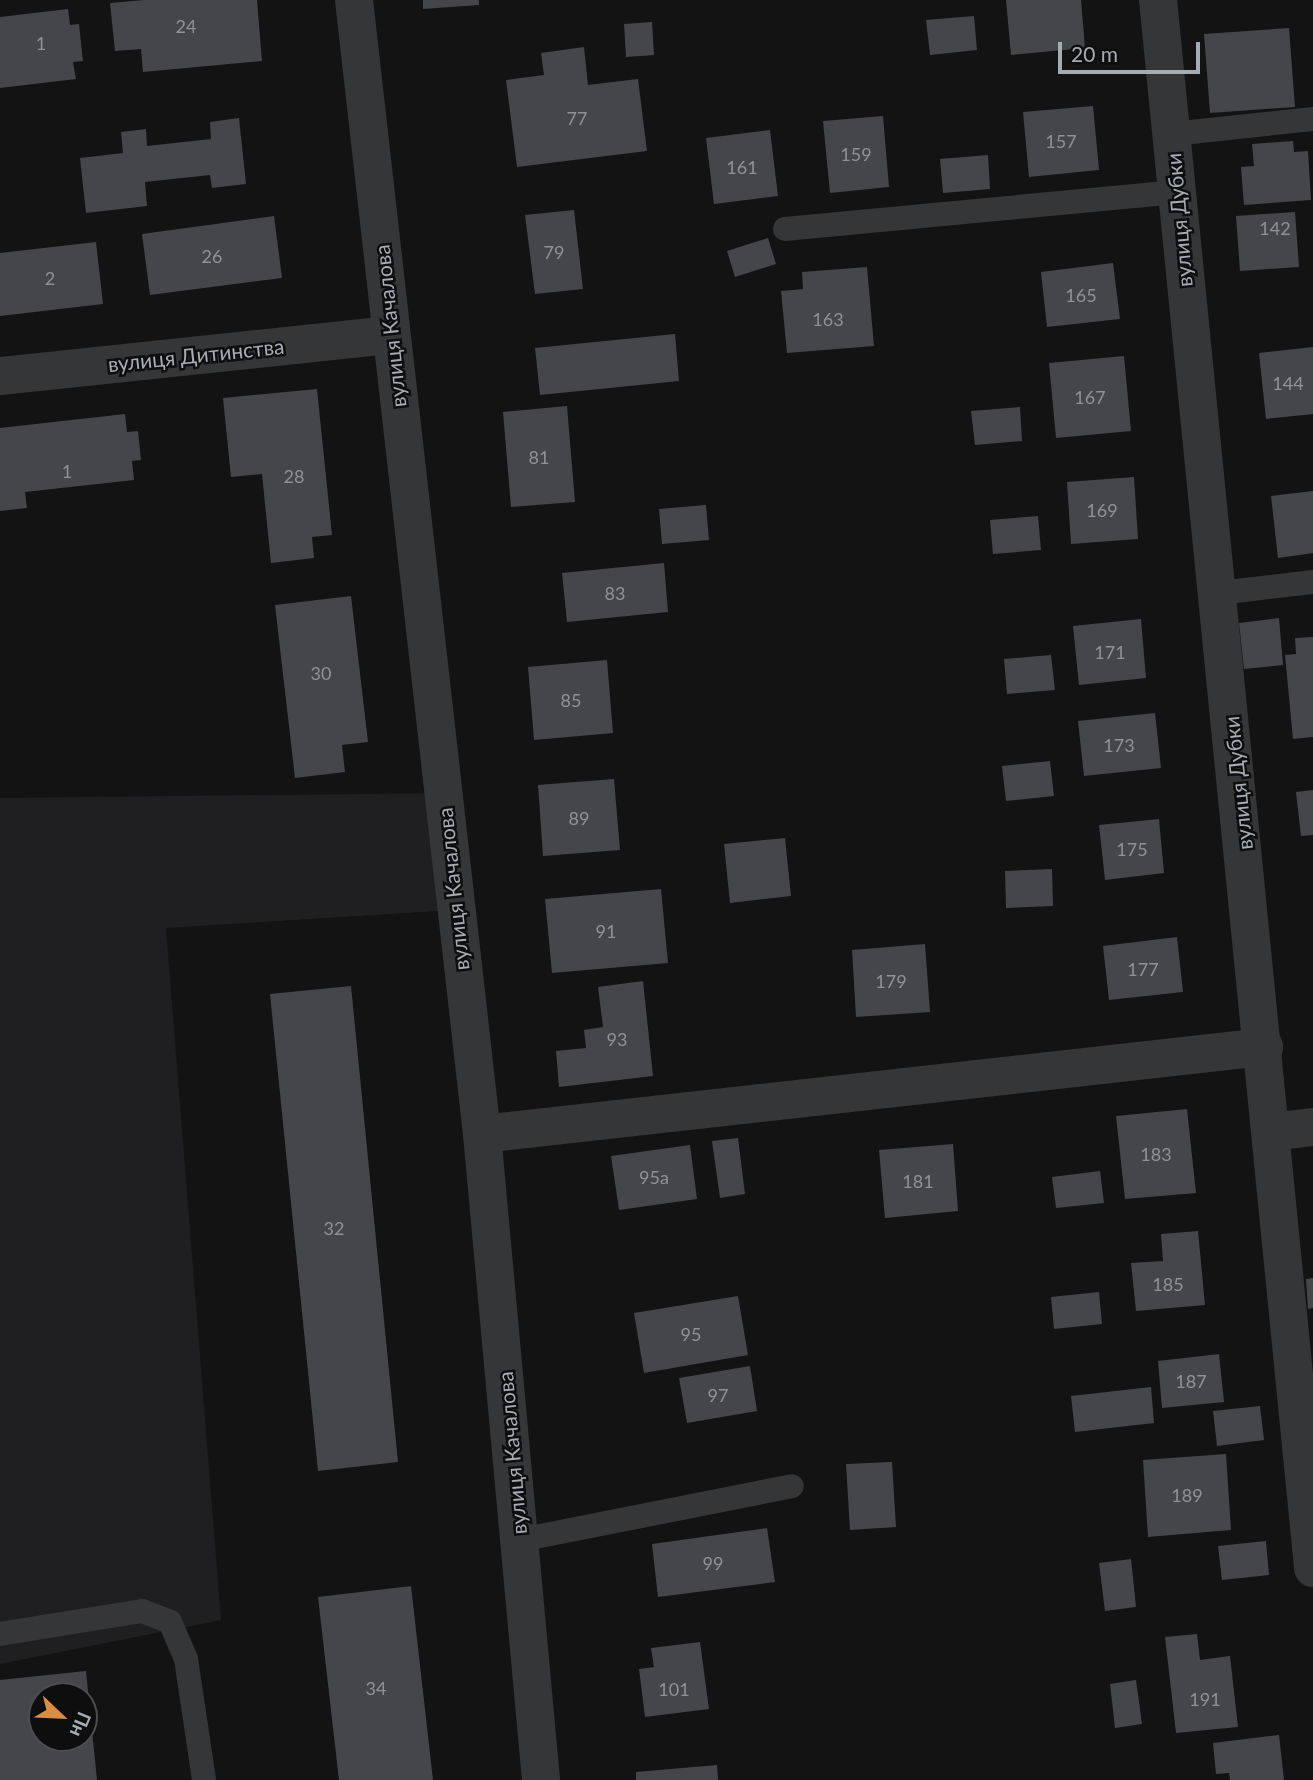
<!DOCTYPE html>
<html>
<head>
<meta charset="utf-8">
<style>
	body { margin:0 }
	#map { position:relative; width:1313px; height:1780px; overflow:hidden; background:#131314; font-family:Lato,sans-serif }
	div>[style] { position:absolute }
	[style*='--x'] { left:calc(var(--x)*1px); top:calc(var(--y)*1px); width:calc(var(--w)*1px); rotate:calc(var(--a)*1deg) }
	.built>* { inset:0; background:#1f1f21 }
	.building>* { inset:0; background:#454649 }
	.service>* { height:24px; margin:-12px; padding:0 12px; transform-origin:12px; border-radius:12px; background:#343638 }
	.minor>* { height:38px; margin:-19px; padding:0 19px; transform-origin:19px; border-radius:19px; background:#343638 }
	span { translate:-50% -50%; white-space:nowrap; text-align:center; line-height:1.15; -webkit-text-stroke:5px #0e0e0f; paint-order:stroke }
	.number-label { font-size:18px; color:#8e9298 }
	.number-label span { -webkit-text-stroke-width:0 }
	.street-label { font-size:21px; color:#a6acb3 }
	.north { position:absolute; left:28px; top:1682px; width:70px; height:70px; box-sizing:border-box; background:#0e0e0f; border:2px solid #4b4d51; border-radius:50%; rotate:113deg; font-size:19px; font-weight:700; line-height:28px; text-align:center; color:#a6acb3 }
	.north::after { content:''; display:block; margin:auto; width:24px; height:32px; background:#da8e44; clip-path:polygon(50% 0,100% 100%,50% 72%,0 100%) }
	.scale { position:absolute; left:1058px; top:42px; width:142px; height:32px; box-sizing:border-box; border:4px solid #a6acb3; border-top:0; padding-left:9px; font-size:21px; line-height:24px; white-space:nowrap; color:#a6acb3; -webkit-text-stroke:5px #0e0e0f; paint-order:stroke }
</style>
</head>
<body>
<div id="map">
	<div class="built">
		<div style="clip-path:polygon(443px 793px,454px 910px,166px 928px,221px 1620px,0 1664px,0 798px)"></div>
	</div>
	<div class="building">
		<div style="clip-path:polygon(144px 0,257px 0,262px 61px,143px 72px,141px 49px,115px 51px,110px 3px)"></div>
		<div style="clip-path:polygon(423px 0,479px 0,479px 5px,423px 9px)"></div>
		<div style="clip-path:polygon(1006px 0,1081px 0,1085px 48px,1011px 55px)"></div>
		<div style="clip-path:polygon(68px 9px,70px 25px,79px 24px,83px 61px,73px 62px,76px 79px,0 88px,0 17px)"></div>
		<div style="clip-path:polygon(974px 16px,977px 50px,930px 55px,926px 20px)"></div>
		<div style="clip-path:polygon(652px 22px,654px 55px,626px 57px,624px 24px)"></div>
		<div style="clip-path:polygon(1289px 28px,1295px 107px,1210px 113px,1204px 34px)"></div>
		<div style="clip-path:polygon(584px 47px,588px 85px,638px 79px,647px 151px,517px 167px,506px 80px,544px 75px,541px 53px)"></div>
		<div style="clip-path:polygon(1093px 106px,1099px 170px,1029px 177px,1023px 112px)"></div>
		<div style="clip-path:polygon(883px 116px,889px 187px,830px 193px,823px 121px)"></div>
		<div style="clip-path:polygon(239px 118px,246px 184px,212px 188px,210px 175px,145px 182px,147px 206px,86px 213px,80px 158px,123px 153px,121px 132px,146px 129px,147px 146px,211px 139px,210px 122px)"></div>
		<div style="clip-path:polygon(770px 130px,778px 196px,714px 204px,706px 138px)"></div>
		<div style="clip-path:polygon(1293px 141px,1294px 152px,1308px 151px,1311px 200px,1244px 205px,1241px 167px,1254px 166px,1252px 144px)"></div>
		<div style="clip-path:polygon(988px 155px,990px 189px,943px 193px,940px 159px)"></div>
		<div style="clip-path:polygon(574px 210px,583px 289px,535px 294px,525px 215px)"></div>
		<div style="clip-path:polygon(1295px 212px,1299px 267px,1240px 271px,1236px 216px)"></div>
		<div style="clip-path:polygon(274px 216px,282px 278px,150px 295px,142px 234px)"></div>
		<div style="clip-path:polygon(768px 238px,776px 264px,735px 277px,727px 251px)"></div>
		<div style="clip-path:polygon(96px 242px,103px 304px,0 316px,0 253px)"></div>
		<div style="clip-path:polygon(1113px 263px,1120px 319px,1047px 327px,1041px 272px)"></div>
		<div style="clip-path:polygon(867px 267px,874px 346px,787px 353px,781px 291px,803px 289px,802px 272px)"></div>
		<div style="clip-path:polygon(675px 334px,679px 381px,540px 395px,535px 348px)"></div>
		<div style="clip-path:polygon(1313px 347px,1313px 414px,1266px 419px,1259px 353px)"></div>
		<div style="clip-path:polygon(1124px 356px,1131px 431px,1056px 438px,1049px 363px)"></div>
		<div style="clip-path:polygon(317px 389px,332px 535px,312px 537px,314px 558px,271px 563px,262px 474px,231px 477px,223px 398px)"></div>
		<div style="clip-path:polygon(567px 406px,575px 502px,511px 507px,503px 412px)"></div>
		<div style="clip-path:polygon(1020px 407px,1022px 441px,975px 445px,971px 411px)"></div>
		<div style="clip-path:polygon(125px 414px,127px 432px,138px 431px,141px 460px,132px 461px,134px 480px,25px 492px,27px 508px,0 511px,0 428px)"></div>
		<div style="clip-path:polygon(1134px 477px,1138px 539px,1071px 544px,1067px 482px)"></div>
		<div style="clip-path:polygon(1313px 491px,1313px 553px,1278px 558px,1271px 496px)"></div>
		<div style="clip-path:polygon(706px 505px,709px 540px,662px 544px,659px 509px)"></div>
		<div style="clip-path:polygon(1038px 516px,1041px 550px,993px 554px,990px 520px)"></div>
		<div style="clip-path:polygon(664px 563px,668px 612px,567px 622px,562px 573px)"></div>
		<div style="clip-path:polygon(351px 596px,368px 742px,342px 745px,345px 772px,295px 778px,275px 605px)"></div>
		<div style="clip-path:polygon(1279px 618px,1283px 665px,1244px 669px,1239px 623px)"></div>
		<div style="clip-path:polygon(1141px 619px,1146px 678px,1079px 685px,1073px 626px)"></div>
		<div style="clip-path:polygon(1313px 637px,1313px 737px,1293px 739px,1285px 655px,1296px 654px,1295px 638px)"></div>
		<div style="clip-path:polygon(1051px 655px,1055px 690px,1007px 694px,1004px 659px)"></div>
		<div style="clip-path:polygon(607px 660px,613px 733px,534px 740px,528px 667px)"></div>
		<div style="clip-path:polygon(1155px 713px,1161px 768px,1084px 776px,1078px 721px)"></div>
		<div style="clip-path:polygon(1050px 761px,1054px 796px,1006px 801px,1002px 766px)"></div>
		<div style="clip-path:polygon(614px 779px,620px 850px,543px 856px,538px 785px)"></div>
		<div style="clip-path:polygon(1313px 790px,1313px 835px,1301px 836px,1296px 792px)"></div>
		<div style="clip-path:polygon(1159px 819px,1164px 873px,1105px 880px,1099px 825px)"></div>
		<div style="clip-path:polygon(785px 838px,791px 896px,730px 903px,724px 844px)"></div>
		<div style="clip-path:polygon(1052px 869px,1053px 906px,1006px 908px,1005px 871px)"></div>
		<div style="clip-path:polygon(661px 889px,668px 963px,552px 973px,545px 899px)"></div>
		<div style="clip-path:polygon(1177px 937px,1183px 992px,1109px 1000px,1103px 946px)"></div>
		<div style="clip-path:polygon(925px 944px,930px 1012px,856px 1017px,852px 950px)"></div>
		<div style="clip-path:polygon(643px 981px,653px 1076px,559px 1087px,556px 1051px,586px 1048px,584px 1030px,603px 1027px,598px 987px)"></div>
		<div style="clip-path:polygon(351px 986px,398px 1462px,318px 1471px,270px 994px)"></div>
		<div style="clip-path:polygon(1187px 1109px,1196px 1193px,1125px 1199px,1116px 1116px)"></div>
		<div style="clip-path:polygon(738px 1138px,745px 1194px,720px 1198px,712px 1141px)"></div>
		<div style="clip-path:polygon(953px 1144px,958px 1211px,885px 1218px,879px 1150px)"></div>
		<div style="clip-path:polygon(690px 1145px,697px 1199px,619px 1210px,611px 1156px)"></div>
		<div style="clip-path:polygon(1100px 1171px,1104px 1203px,1056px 1208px,1052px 1177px)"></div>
		<div style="clip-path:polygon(1198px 1231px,1205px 1305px,1136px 1311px,1131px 1263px,1163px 1261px,1161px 1234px)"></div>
		<div style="clip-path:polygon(1313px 1278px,1313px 1308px,1308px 1309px,1306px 1279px)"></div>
		<div style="clip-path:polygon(1099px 1292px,1102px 1324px,1054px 1329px,1051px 1297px)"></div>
		<div style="clip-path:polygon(738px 1296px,748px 1355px,644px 1373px,634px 1313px)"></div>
		<div style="clip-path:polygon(1219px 1354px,1224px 1402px,1162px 1408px,1158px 1361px)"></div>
		<div style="clip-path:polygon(750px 1366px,757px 1411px,687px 1423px,679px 1378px)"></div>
		<div style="clip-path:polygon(1151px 1387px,1154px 1423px,1075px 1432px,1071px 1396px)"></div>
		<div style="clip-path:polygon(1260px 1406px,1264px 1440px,1217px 1446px,1213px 1411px)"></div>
		<div style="clip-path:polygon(1226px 1454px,1231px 1530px,1148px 1537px,1143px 1460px)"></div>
		<div style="clip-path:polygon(892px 1462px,896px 1527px,850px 1530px,846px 1464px)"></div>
		<div style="clip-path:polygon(767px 1528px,775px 1582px,658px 1597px,652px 1544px)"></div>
		<div style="clip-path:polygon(1266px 1541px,1269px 1575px,1222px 1580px,1218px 1546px)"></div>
		<div style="clip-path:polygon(1131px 1559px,1136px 1607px,1105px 1611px,1099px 1563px)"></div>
		<div style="clip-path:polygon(411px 1586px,433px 1780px,339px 1780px,318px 1597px)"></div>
		<div style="clip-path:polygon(1197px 1634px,1200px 1660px,1230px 1656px,1238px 1727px,1176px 1733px,1165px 1637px)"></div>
		<div style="clip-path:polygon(700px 1642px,709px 1709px,645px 1717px,639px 1669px,654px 1667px,651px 1648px)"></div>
		<div style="clip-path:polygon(evenodd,86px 1671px,97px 1780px,0 1780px,0 1680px,86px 1671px,42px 1696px,84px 1696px,84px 1738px,42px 1738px,42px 1696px)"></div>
		<div style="clip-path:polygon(1136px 1680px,1142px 1724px,1115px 1728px,1110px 1684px)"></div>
		<div style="clip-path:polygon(1279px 1735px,1284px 1780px,1230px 1780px,1229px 1773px,1216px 1774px,1213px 1743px)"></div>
		<div style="clip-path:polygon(717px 1765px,718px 1780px,636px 1780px,636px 1772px)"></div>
	</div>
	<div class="service">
		<div style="--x:1172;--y:134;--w:142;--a:-6.1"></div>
		<div style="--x:785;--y:229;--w:391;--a:-5.4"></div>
		<div style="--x:1219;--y:593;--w:95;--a:-6.7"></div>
		<div style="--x:520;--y:1540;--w:277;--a:-11.2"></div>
		<div style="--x:0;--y:1634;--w:144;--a:-9.2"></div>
		<div style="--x:142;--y:1611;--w:30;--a:21"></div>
		<div style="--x:170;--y:1622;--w:40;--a:66.6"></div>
		<div style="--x:186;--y:1659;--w:122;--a:81.5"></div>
	</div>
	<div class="minor">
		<div style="--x:354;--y:0;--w:1141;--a:83.56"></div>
		<div style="--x:482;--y:1134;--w:649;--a:84.78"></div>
		<div style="--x:1158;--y:0;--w:1576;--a:84.35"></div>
		<div style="--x:0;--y:376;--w:393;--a:-6"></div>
		<div style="--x:1272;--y:1132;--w:41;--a:-7"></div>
		<div style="--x:482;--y:1134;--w:787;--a:-6.35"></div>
	</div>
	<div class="number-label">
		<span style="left:186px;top:26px">24</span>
		<span style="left:41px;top:43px">1</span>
		<span style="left:577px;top:118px">77</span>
		<span style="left:1061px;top:141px">157</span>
		<span style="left:856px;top:154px">159</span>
		<span style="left:742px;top:167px">161</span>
		<span style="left:1275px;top:228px">142</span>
		<span style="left:554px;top:252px">79</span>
		<span style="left:212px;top:256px">26</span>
		<span style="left:50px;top:278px">2</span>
		<span style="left:1081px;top:295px">165</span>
		<span style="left:828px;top:319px">163</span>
		<span style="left:1288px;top:383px">144</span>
		<span style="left:1090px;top:397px">167</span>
		<span style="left:539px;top:457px">81</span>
		<span style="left:67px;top:471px">1</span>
		<span style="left:294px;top:476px">28</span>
		<span style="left:1102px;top:510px">169</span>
		<span style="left:615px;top:593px">83</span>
		<span style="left:1110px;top:652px">171</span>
		<span style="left:321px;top:673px">30</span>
		<span style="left:571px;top:700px">85</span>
		<span style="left:1119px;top:745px">173</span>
		<span style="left:579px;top:818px">89</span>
		<span style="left:1132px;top:849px">175</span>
		<span style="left:606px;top:931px">91</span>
		<span style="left:1143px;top:969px">177</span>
		<span style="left:891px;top:981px">179</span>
		<span style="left:617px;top:1039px">93</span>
		<span style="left:1156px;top:1154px">183</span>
		<span style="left:654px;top:1177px">95а</span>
		<span style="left:918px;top:1181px">181</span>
		<span style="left:334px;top:1228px">32</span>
		<span style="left:1168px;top:1284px">185</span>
		<span style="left:691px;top:1334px">95</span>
		<span style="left:1191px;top:1381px">187</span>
		<span style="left:718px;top:1395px">97</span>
		<span style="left:1187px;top:1495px">189</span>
		<span style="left:713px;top:1563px">99</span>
		<span style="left:376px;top:1688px">34</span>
		<span style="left:674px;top:1689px">101</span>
		<span style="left:1205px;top:1699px">191</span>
	</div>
	<div class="street-label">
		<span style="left:1179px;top:220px;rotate:-95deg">вулиця Дубки</span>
		<span style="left:390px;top:326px;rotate:-96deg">вулиця Качалова</span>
		<span style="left:196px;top:355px;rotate:-6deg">вулиця Дитинства</span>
		<span style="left:1238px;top:783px;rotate:-96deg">вулиця Дубки</span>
		<span style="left:453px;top:889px;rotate:-96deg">вулиця Качалова</span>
		<span style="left:512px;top:1453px;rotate:-95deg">вулиця Качалова</span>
	</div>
	<div class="north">Пн</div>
	<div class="scale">20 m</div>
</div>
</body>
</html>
